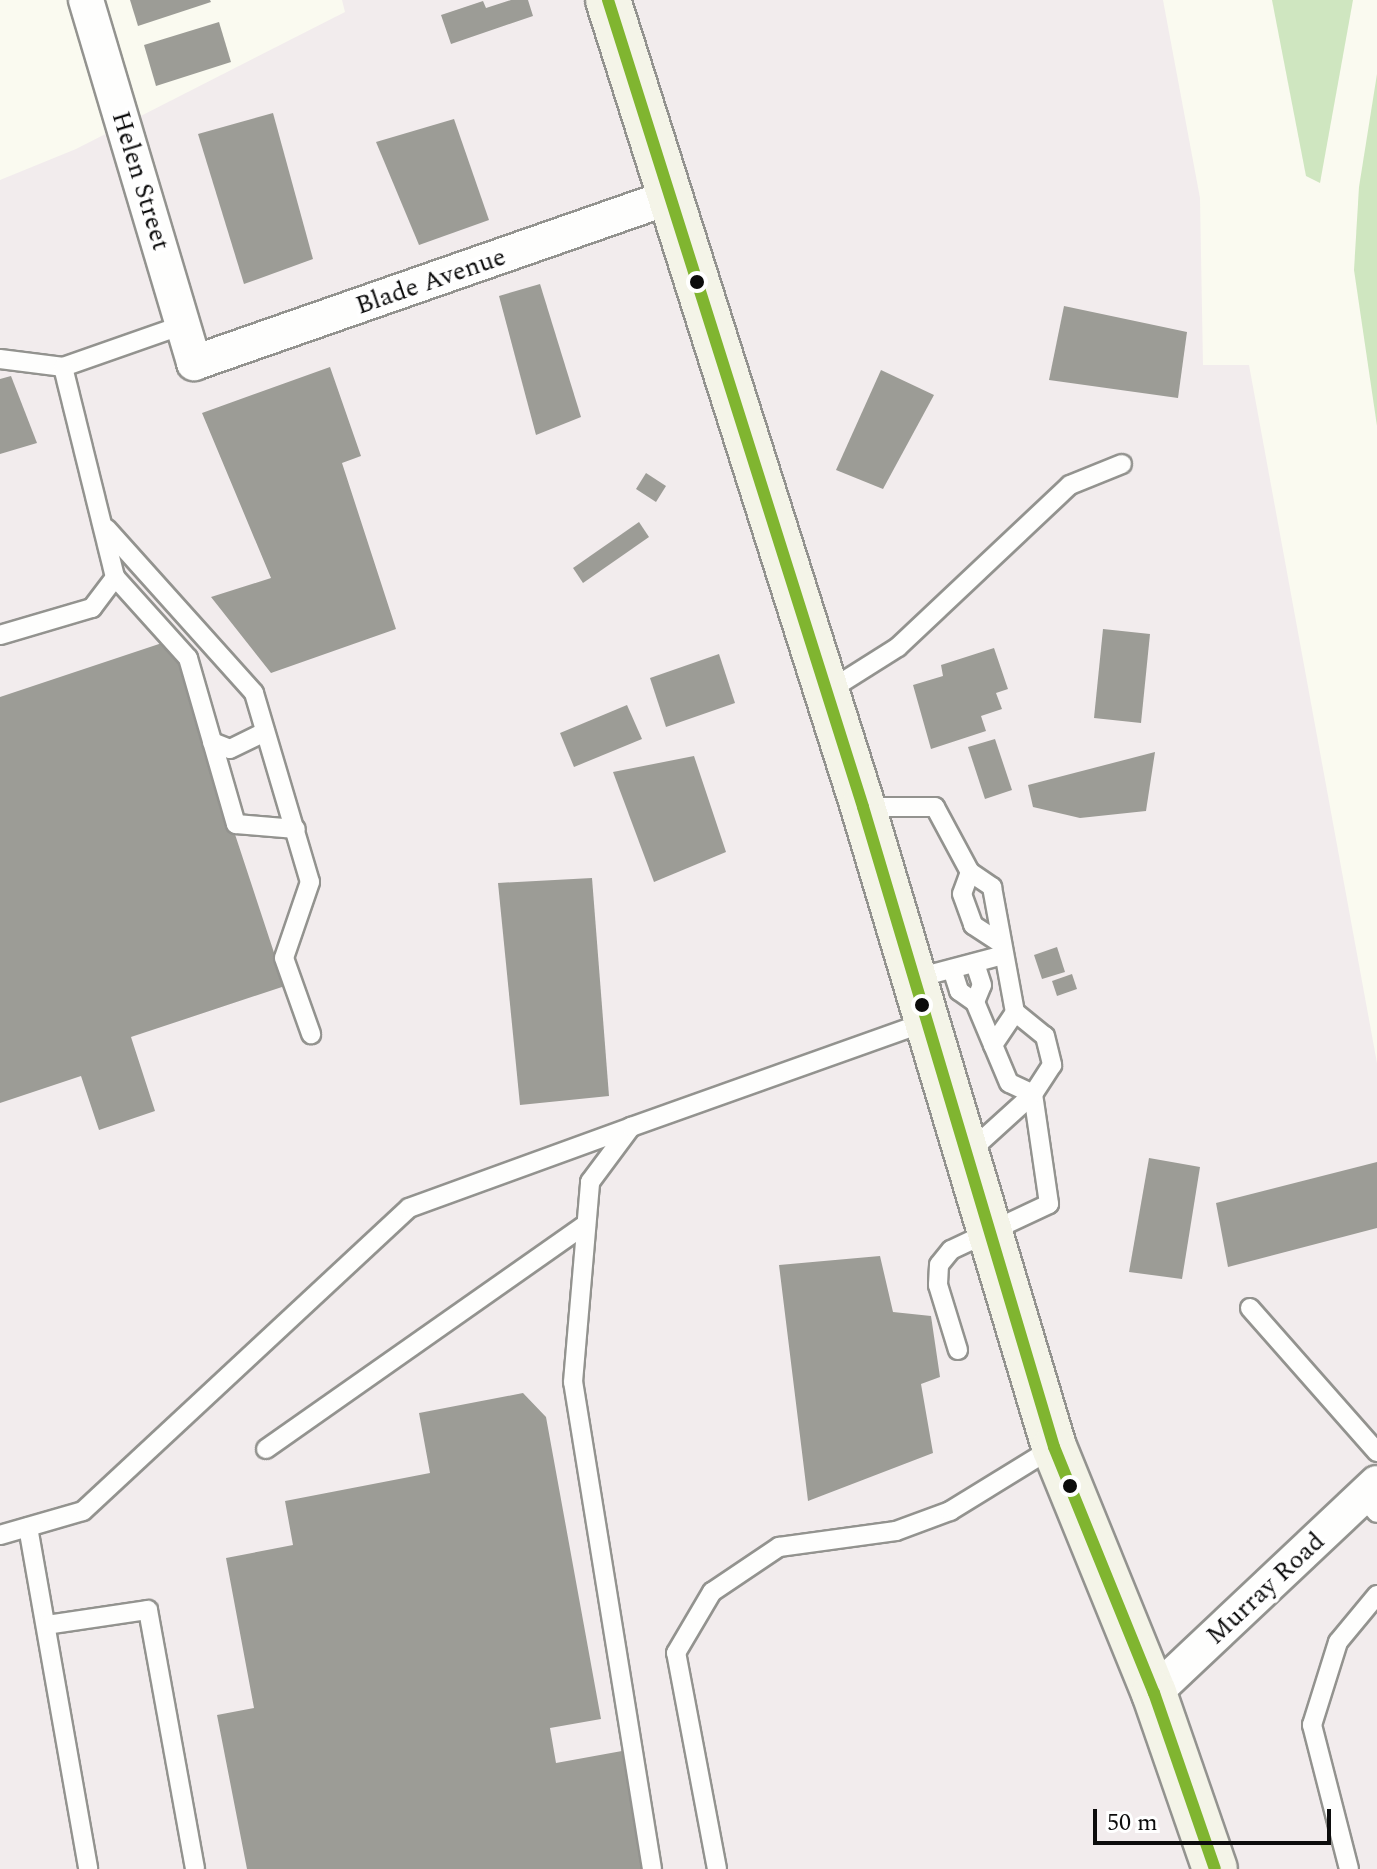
<!DOCTYPE html>
<html>
<head>
<meta charset="utf-8">
<style>
	body { margin:0 }
	#map { position:relative; width:1377px; height:1869px; overflow:hidden; background:#fafaf0; font-family:Spectral,serif }
	div>[style] { position:absolute }
	[style*='--x'] { left:calc(var(--x)*1px); top:calc(var(--y)*1px); width:calc(var(--w)*1px); rotate:calc(var(--a)*1deg) }
	.industrial>* { inset:0; background:#f2eced }
	.forest>* { inset:0; background:#cfe6c0 }
	.building>* { inset:0; background:#9c9c96 }
	.roads { filter:drop-shadow(2px 0 #93938f) drop-shadow(-2px 0 #93938f) drop-shadow(0 2px #93938f) drop-shadow(0 -2px #93938f) }
	.service>* { height:18px; margin:-9px; padding:0 9px; transform-origin:9px; border-radius:9px; background:#fefefd }
	.minor>* { height:34px; margin:-17px; padding:0 17px; transform-origin:17px; border-radius:17px; background:#fefefd }
	.secondary>* { height:44px; margin:-22px; padding:0 22px; transform-origin:22px; border-radius:22px; background:#f4f4e8 }
	.bus-1>* { height:12px; margin:-6px; padding:0 6px; transform-origin:6px; border-radius:6px; background:#80b530 }
	.dots>* { width:22px; height:22px; translate:-50% -50%; box-sizing:border-box; border:4px solid #fff; border-radius:50% }
	span { translate:-50% -50%; white-space:nowrap; text-align:center; line-height:1.15; -webkit-text-stroke:8px #fff; paint-order:stroke }
	.street-label { font-size:26px; color:#0c0c0c }
	.scale { position:absolute; left:1093px; top:1809px; width:238px; height:36px; box-sizing:border-box; border:4px solid #0c0c0c; border-top:0; padding-left:10px; font-size:24px; line-height:28px; white-space:nowrap; color:#0c0c0c; -webkit-text-stroke:6px #fff; paint-order:stroke }
</style>
</head>
<body>
<div id="map">
	<div class="industrial">
		<div style="clip-path:polygon(342px 0,1163px 0,1200px 198px,1203px 365px,1249px 365px,1377px 1063px,1377px 1869px,0 1869px,0 180px,76px 149px,345px 12px)"></div>
	</div>
	<div class="forest">
		<div style="clip-path:polygon(1272px 0,1353px 0,1320px 183px,1306px 176px)"></div>
		<div style="clip-path:polygon(1377px 74px,1377px 426px,1354px 270px,1359px 187px)"></div>
	</div>
	<div class="building">
		<div style="clip-path:polygon(130px 0,210px 0,211px 2px,138px 26px)"></div>
		<div style="clip-path:polygon(511px 0,528px 0,533px 16px,451px 44px,441px 15px,483px 1px,486px 8px)"></div>
		<div style="clip-path:polygon(219px 22px,231px 62px,156px 86px,144px 45px)"></div>
		<div style="clip-path:polygon(273px 113px,313px 259px,244px 284px,198px 134px)"></div>
		<div style="clip-path:polygon(454px 119px,489px 220px,419px 245px,376px 142px)"></div>
		<div style="clip-path:polygon(540px 284px,581px 417px,536px 435px,499px 296px)"></div>
		<div style="clip-path:polygon(1064px 306px,1187px 332px,1178px 398px,1049px 380px)"></div>
		<div style="clip-path:polygon(330px 367px,361px 456px,342px 463px,396px 629px,271px 673px,211px 597px,271px 578px,202px 413px)"></div>
		<div style="clip-path:polygon(881px 370px,934px 395px,883px 489px,836px 470px)"></div>
		<div style="clip-path:polygon(11px 376px,37px 443px,0 454px,0 379px)"></div>
		<div style="clip-path:polygon(646px 473px,666px 486px,656px 502px,636px 489px)"></div>
		<div style="clip-path:polygon(639px 522px,649px 537px,583px 583px,573px 568px)"></div>
		<div style="clip-path:polygon(1103px 629px,1150px 634px,1141px 723px,1094px 718px)"></div>
		<div style="clip-path:polygon(171px 640px,285px 986px,131px 1037px,155px 1111px,99px 1130px,81px 1076px,0 1103px,0 697px)"></div>
		<div style="clip-path:polygon(994px 648px,1008px 689px,996px 693px,1002px 709px,981px 716px,986px 731px,931px 749px,913px 685px,943px 676px,941px 665px)"></div>
		<div style="clip-path:polygon(719px 654px,735px 703px,666px 727px,650px 678px)"></div>
		<div style="clip-path:polygon(627px 705px,642px 739px,574px 767px,560px 733px)"></div>
		<div style="clip-path:polygon(995px 739px,1012px 790px,985px 799px,968px 747px)"></div>
		<div style="clip-path:polygon(1155px 752px,1146px 811px,1080px 818px,1033px 807px,1028px 785px)"></div>
		<div style="clip-path:polygon(694px 756px,726px 852px,654px 882px,613px 772px)"></div>
		<div style="clip-path:polygon(592px 878px,609px 1096px,520px 1105px,498px 883px)"></div>
		<div style="clip-path:polygon(1057px 947px,1065px 972px,1042px 979px,1034px 955px)"></div>
		<div style="clip-path:polygon(1072px 974px,1077px 989px,1057px 996px,1052px 981px)"></div>
		<div style="clip-path:polygon(1149px 1158px,1200px 1167px,1182px 1279px,1129px 1272px)"></div>
		<div style="clip-path:polygon(1377px 1162px,1377px 1228px,1228px 1267px,1216px 1203px)"></div>
		<div style="clip-path:polygon(880px 1256px,893px 1312px,931px 1316px,940px 1377px,921px 1384px,933px 1453px,808px 1501px,779px 1265px)"></div>
		<div style="clip-path:polygon(523px 1393px,546px 1417px,601px 1719px,550px 1728px,556px 1763px,622px 1751px,643px 1869px,247px 1869px,217px 1715px,254px 1708px,226px 1558px,293px 1545px,285px 1501px,430px 1473px,419px 1413px)"></div>
	</div>
	<div class="roads">
		<div class="service">
			<div style="--x:0;--y:359;--w:64;--a:7.2"></div>
			<div style="--x:63;--y:367;--w:127;--a:-19.3"></div>
			<div style="--x:107;--y:529;--w:220;--a:48.1"></div>
			<div style="--x:254;--y:693;--w:197;--a:73.5"></div>
			<div style="--x:310;--y:882;--w:80;--a:108.9"></div>
			<div style="--x:284;--y:958;--w:81;--a:70.4"></div>
			<div style="--x:115;--y:577;--w:109;--a:48"></div>
			<div style="--x:188;--y:658;--w:173;--a:73.9"></div>
			<div style="--x:236;--y:824;--w:60;--a:4.8"></div>
			<div style="--x:0;--y:635;--w:96;--a:-16.4"></div>
			<div style="--x:92;--y:608;--w:39;--a:-53"></div>
			<div style="--x:115;--y:577;--w:216;--a:-103.9"></div>
			<div style="--x:825;--y:693;--w:86;--a:-32.2"></div>
			<div style="--x:898;--y:647;--w:236;--a:-43.3"></div>
			<div style="--x:1070;--y:485;--w:56;--a:-22"></div>
			<div style="--x:212;--y:742;--w:19;--a:21"></div>
			<div style="--x:230;--y:749;--w:39;--a:-26"></div>
			<div style="--x:863;--y:807;--w:72;--a:0"></div>
			<div style="--x:935;--y:807;--w:74;--a:61.7"></div>
			<div style="--x:970;--y:872;--w:27;--a:34"></div>
			<div style="--x:992;--y:887;--w:127;--a:79.6"></div>
			<div style="--x:1015;--y:1012;--w:38;--a:39"></div>
			<div style="--x:1045;--y:1036;--w:30;--a:76"></div>
			<div style="--x:1052;--y:1065;--w:35;--a:123"></div>
			<div style="--x:1033;--y:1094;--w:111;--a:81.7"></div>
			<div style="--x:1049;--y:1204;--w:108;--a:154.9"></div>
			<div style="--x:951;--y:1250;--w:19;--a:129"></div>
			<div style="--x:939;--y:1265;--w:20;--a:93"></div>
			<div style="--x:938;--y:1285;--w:68;--a:72.9"></div>
			<div style="--x:970;--y:872;--w:23;--a:110"></div>
			<div style="--x:962;--y:894;--w:33;--a:70"></div>
			<div style="--x:973;--y:925;--w:30;--a:33"></div>
			<div style="--x:952;--y:969;--w:23;--a:72"></div>
			<div style="--x:959;--y:991;--w:19;--a:35"></div>
			<div style="--x:975;--y:1002;--w:18;--a:-68"></div>
			<div style="--x:982;--y:985;--w:23;--a:-108"></div>
			<div style="--x:913;--y:979;--w:93;--a:-14.9"></div>
			<div style="--x:975;--y:1002;--w:47;--a:67.3"></div>
			<div style="--x:968;--y:1153;--w:88;--a:-42.2"></div>
			<div style="--x:1033;--y:1094;--w:26;--a:-155"></div>
			<div style="--x:1009;--y:1083;--w:41;--a:-112.8"></div>
			<div style="--x:993;--y:1045;--w:40;--a:-56"></div>
			<div style="--x:1250;--y:1308;--w:192;--a:48.6"></div>
			<div style="--x:266;--y:1449;--w:391;--a:-35.1"></div>
			<div style="--x:1363;--y:1497;--w:21;--a:49"></div>
			<div style="--x:28;--y:1527;--w:347;--a:80"></div>
			<div style="--x:0;--y:1535;--w:86;--a:-16.1"></div>
			<div style="--x:83;--y:1511;--w:445;--a:-42.9"></div>
			<div style="--x:409;--y:1208;--w:236;--a:-20"></div>
			<div style="--x:46;--y:1625;--w:103;--a:-8.4"></div>
			<div style="--x:148;--y:1610;--w:263;--a:79.7"></div>
			<div style="--x:652;--y:1869;--w:493;--a:-99.2"></div>
			<div style="--x:573;--y:1382;--w:201;--a:-85.1"></div>
			<div style="--x:590;--y:1182;--w:69;--a:-53.3"></div>
			<div style="--x:631;--y:1127;--w:313;--a:-19.6"></div>
			<div style="--x:717;--y:1869;--w:220;--a:-100.7"></div>
			<div style="--x:676;--y:1653;--w:71;--a:-59.5"></div>
			<div style="--x:712;--y:1592;--w:81;--a:-33.9"></div>
			<div style="--x:779;--y:1547;--w:118;--a:-7.8"></div>
			<div style="--x:896;--y:1531;--w:58;--a:-20.3"></div>
			<div style="--x:950;--y:1511;--w:122;--a:-31.6"></div>
			<div style="--x:1349;--y:1869;--w:149;--a:-104.4"></div>
			<div style="--x:1312;--y:1725;--w:87;--a:-72.6"></div>
			<div style="--x:1338;--y:1642;--w:61;--a:-50.3"></div>
		</div>
		<div class="minor">
			<div style="--x:86;--y:0;--w:379;--a:73.4"></div>
			<div style="--x:194;--y:363;--w:501;--a:-19.23"></div>
			<div style="--x:1154;--y:1693;--w:306;--a:-43.3"></div>
		</div>
		<div class="secondary">
			<div style="--x:608;--y:0;--w:846;--a:72.46"></div>
			<div style="--x:863;--y:807;--w:668;--a:73.38"></div>
			<div style="--x:1054;--y:1447;--w:266;--a:67.9"></div>
			<div style="--x:1154;--y:1693;--w:186;--a:70.9"></div>
		</div>
	</div>
	<div class="bus-1">
		<div style="--x:608;--y:0;--w:846;--a:72.46"></div>
		<div style="--x:863;--y:807;--w:668;--a:73.38"></div>
		<div style="--x:1054;--y:1447;--w:266;--a:67.9"></div>
		<div style="--x:1154;--y:1693;--w:186;--a:70.9"></div>
	</div>
	<div class="dots">
		<div style="left:697px;top:282px;background:#0c0c0c"></div>
		<div style="left:922px;top:1005px;background:#0c0c0c"></div>
		<div style="left:1070px;top:1486px;background:#0c0c0c"></div>
	</div>
	<div class="street-label">
		<span style="left:140px;top:181px;rotate:73deg">Helen Street</span>
		<span style="left:431px;top:282px;rotate:-19deg">Blade Avenue</span>
		<span style="left:1266px;top:1589px;rotate:-43deg">Murray Road</span>
	</div>
	<div class="scale">50 m</div>
</div>
</body>
</html>
